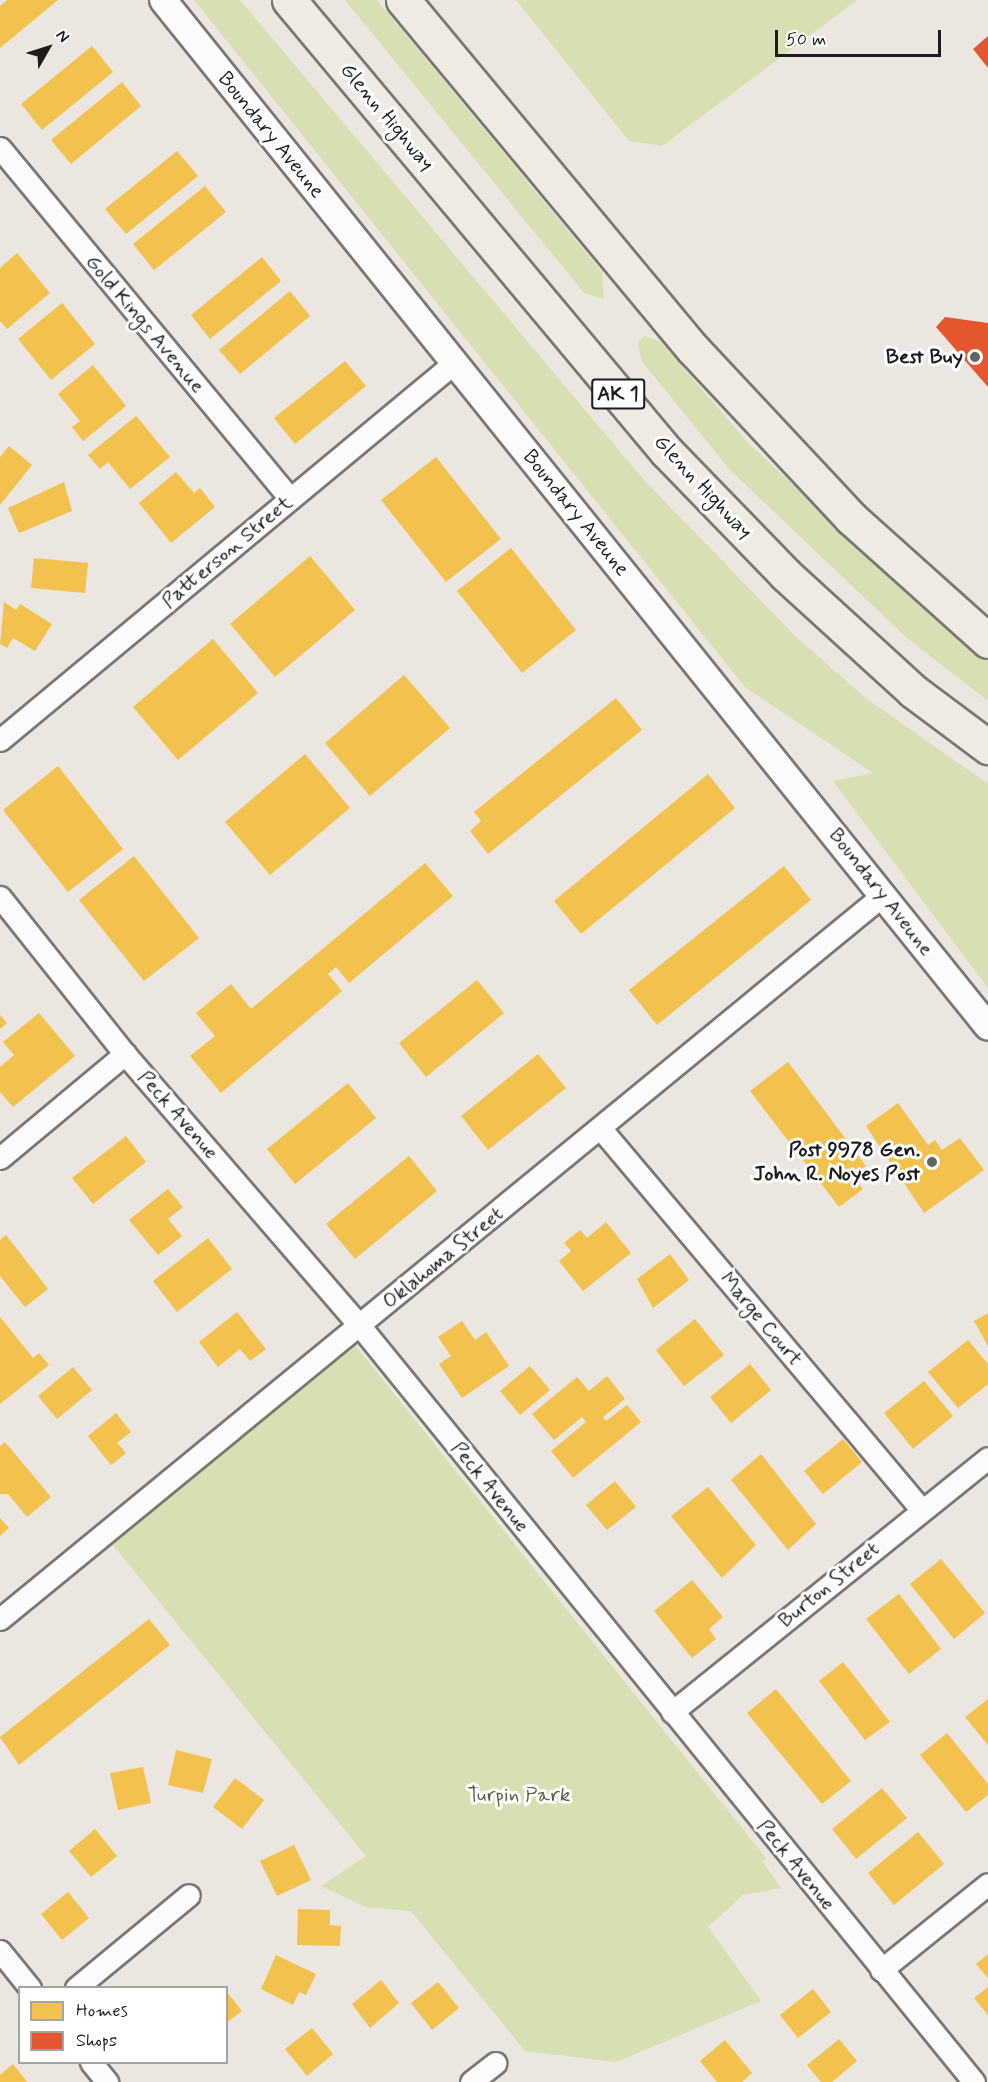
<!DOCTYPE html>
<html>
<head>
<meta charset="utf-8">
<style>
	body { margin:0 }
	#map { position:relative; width:988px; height:2082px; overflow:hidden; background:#ebe6df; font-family:Mynerve,sans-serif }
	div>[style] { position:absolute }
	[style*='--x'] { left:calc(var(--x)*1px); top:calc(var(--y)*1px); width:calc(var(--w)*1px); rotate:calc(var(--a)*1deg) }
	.green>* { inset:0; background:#d8dfb2 }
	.homes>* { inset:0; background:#f2c14e }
	.shops>* { inset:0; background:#e4572e }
	.roads { filter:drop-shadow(2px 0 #797774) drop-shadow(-2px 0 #797774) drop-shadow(0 2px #797774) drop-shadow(0 -2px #797774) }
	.minor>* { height:21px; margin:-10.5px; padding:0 10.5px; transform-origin:10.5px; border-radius:10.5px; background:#fcfbfa }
	.tertiary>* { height:26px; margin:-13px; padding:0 13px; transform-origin:13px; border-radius:13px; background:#fcfbfa }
	.motorway>* { height:33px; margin:-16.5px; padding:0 16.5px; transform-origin:16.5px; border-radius:16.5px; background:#efebe2 }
	.dots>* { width:16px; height:16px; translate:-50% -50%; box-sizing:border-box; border:3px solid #fff; border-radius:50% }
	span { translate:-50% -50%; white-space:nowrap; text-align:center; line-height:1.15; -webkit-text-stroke:6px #fff; paint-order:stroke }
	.shield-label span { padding:2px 4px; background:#fff; border:2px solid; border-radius:4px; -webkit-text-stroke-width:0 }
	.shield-label { font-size:20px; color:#1c1c1c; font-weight:700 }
	.street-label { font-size:21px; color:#1c1c1c }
	.poi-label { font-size:21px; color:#1c1c1c; font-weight:700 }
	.right { translate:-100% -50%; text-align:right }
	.park-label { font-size:21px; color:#595e44 }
	.legend { position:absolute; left:18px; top:1986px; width:210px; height:78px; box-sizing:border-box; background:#fff; border:2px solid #a4a4a4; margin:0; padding:8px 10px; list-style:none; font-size:18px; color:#1c1c1c }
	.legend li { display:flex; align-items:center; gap:12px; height:30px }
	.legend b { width:30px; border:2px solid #a4a4a4 }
	.north { position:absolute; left:18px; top:18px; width:60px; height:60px; -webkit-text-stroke:4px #fff; paint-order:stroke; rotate:51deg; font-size:16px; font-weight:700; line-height:24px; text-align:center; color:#1c1c1c }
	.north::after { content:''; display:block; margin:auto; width:21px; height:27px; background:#1c1c1c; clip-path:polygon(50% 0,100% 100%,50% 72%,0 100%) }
	.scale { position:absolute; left:775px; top:30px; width:166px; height:27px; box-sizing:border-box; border:3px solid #1c1c1c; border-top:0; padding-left:8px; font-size:18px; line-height:21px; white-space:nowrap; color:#1c1c1c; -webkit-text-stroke:4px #fff; paint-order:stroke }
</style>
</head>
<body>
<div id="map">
	<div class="green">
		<div style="clip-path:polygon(194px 0,240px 0,644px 480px,795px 636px,867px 699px,988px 784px,988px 988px,833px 781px,873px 773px,745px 687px)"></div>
		<div style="clip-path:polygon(345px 0,377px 0,602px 272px,604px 299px,584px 293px)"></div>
		<div style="clip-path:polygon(516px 0,857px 0,662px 146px,629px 141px)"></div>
		<div style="clip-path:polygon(645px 336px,661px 342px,749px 444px,942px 621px,988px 655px,988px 701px,907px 638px,730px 470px,641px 360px,638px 342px)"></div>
		<div style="clip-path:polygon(354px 1344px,766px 1858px,763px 1862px,781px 1888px,743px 1895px,708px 1927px,761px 2001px,616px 2062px,525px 2051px,411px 1911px,366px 1907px,321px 1886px,366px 1856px,109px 1540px)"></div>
	</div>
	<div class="homes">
		<div style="clip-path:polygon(7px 0,58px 0,0 48px,0 6px)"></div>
		<div style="clip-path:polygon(92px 46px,113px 72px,42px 130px,21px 104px)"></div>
		<div style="clip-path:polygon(122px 82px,141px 106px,71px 164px,51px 140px)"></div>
		<div style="clip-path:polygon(177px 151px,198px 176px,126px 234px,105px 209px)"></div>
		<div style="clip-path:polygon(205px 186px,226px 212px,154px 270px,133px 244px)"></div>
		<div style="clip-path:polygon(17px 253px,50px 293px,7px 329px,0 321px,0 268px)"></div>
		<div style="clip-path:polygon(262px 257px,281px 281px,210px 339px,191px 315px)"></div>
		<div style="clip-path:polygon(290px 291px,310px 316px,240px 374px,219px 350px)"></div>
		<div style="clip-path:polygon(62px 303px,95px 344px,51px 380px,18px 339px)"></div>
		<div style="clip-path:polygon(345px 361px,366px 386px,295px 444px,274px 418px)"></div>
		<div style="clip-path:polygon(93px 365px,126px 406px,83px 441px,72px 427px,80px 421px,58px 394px)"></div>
		<div style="clip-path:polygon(136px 416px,170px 457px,130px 489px,108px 462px,100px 469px,88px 455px)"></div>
		<div style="clip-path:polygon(9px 446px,32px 465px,0 505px,0 457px)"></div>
		<div style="clip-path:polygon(436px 457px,501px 539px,446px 582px,381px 500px)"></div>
		<div style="clip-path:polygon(176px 472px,194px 493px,200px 488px,215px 507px,171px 543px,139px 503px)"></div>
		<div style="clip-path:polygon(64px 482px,72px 511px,19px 533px,8px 508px)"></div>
		<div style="clip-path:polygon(511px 548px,576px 630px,522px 673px,457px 591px)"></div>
		<div style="clip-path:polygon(310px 556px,355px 610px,275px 677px,230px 624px)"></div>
		<div style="clip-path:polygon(34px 558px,88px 563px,85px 593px,31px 588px)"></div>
		<div style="clip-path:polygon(4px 602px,16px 610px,20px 604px,52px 624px,35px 651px,13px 638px,7px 648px,0 644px)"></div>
		<div style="clip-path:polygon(213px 639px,258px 693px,178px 760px,133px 707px)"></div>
		<div style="clip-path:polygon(404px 675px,450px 728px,370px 796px,325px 743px)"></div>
		<div style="clip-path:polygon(616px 698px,642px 730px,488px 854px,470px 831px,481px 821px,474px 812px)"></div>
		<div style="clip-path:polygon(305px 754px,350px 808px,270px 875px,225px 822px)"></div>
		<div style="clip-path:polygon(58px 766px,123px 849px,68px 892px,3px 810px)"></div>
		<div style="clip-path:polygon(708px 774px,735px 808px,581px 934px,554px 901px)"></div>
		<div style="clip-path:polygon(134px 856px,199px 938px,144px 981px,79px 900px)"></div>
		<div style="clip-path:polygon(425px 863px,453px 896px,349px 983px,336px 967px,328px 974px,342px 991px,221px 1093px,190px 1056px,215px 1036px,196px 1013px,231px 984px,251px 1009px)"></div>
		<div style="clip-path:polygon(784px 866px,811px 900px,657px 1025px,629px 990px)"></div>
		<div style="clip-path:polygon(477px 980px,504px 1013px,426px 1077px,399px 1043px)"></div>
		<div style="clip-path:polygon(39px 1013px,75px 1056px,13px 1107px,0 1092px,0 1067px,14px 1055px,3px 1042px)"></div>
		<div style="clip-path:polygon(0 1015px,7px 1023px,0 1029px)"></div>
		<div style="clip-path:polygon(538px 1054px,566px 1088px,488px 1150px,461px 1116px)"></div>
		<div style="clip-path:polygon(788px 1062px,866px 1166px,853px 1176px,863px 1189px,839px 1207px,750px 1091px)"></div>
		<div style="clip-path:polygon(348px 1083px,376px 1118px,295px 1184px,267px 1149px)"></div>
		<div style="clip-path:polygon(898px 1103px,928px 1145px,935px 1140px,942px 1150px,960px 1138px,984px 1170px,924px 1213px,866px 1126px)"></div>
		<div style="clip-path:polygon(126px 1136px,146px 1162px,93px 1204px,72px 1178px)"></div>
		<div style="clip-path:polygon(409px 1156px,437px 1191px,355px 1259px,326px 1224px)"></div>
		<div style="clip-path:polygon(168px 1189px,183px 1207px,168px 1219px,182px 1236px,158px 1255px,129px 1220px)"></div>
		<div style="clip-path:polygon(606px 1222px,631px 1253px,583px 1291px,559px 1261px,571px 1251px,564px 1243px,580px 1230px,587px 1238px)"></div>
		<div style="clip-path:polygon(6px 1235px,48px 1289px,25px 1307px,0 1276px,0 1240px)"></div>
		<div style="clip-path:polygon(208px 1238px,232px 1269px,177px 1312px,153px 1281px)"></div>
		<div style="clip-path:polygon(670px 1254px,689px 1280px,653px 1308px,637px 1279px)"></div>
		<div style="clip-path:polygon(237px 1312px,266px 1349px,250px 1361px,240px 1349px,218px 1367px,199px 1342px)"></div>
		<div style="clip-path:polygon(988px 1313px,988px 1346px,974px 1321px)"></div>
		<div style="clip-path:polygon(0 1317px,33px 1358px,39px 1353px,49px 1365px,0 1404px)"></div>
		<div style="clip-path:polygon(695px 1319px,724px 1355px,684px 1386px,656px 1350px)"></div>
		<div style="clip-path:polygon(462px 1321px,475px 1340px,486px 1332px,509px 1366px,462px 1398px,439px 1364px,451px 1356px,438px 1337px)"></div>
		<div style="clip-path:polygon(968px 1340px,988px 1364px,988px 1384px,958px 1408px,928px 1372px)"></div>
		<div style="clip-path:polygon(750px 1364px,771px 1390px,731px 1423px,710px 1397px)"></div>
		<div style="clip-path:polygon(530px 1366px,550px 1390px,520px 1415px,500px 1391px)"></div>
		<div style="clip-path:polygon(73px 1367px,92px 1390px,57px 1419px,38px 1396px)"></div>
		<div style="clip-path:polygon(607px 1376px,625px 1399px,603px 1417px,606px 1421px,627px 1405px,641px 1422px,573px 1478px,551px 1451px,586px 1422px,582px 1417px,554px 1440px,532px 1414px,577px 1377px,589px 1391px)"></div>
		<div style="clip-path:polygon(924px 1381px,953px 1416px,913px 1449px,884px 1413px)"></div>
		<div style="clip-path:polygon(116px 1413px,131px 1432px,117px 1443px,126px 1453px,111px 1465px,88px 1436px)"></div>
		<div style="clip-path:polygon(843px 1439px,862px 1462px,823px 1494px,804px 1471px)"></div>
		<div style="clip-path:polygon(5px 1442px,51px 1497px,27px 1517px,8px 1494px,0 1494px,0 1446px)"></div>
		<div style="clip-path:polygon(761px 1454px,816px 1524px,788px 1550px,731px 1480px)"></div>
		<div style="clip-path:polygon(615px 1481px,636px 1507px,607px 1530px,586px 1505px)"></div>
		<div style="clip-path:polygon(708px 1487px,756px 1545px,722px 1578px,671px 1516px)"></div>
		<div style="clip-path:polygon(0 1518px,9px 1528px,0 1536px)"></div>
		<div style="clip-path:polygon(941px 1559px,985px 1613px,954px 1639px,910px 1584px)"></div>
		<div style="clip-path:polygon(692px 1580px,723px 1617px,709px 1629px,716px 1639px,692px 1658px,654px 1611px)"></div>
		<div style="clip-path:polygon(899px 1594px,941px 1649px,909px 1674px,866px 1619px)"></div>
		<div style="clip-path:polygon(149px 1619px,170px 1645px,19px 1765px,0 1737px)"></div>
		<div style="clip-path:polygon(843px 1662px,890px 1722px,865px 1740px,819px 1681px)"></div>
		<div style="clip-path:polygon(776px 1689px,851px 1781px,822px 1804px,747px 1713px)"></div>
		<div style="clip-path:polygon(988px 1699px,988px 1745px,965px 1717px)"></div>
		<div style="clip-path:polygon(947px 1733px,988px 1784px,988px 1795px,966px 1812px,920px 1755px)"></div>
		<div style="clip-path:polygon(176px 1750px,212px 1759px,203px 1793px,168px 1785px)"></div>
		<div style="clip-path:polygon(143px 1767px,151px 1803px,118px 1810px,110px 1773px)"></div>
		<div style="clip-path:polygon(235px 1778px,264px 1800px,242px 1829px,213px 1807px)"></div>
		<div style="clip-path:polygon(882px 1788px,907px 1818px,856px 1859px,832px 1829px)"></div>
		<div style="clip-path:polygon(95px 1829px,117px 1856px,91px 1877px,69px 1851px)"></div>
		<div style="clip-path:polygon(918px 1832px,944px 1864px,894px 1905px,868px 1873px)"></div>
		<div style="clip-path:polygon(294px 1845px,311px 1880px,277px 1896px,260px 1861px)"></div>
		<div style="clip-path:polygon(68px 1892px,89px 1918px,62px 1940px,41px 1914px)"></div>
		<div style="clip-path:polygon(298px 1909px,330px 1910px,330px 1925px,341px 1926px,340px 1946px,297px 1945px)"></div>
		<div style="clip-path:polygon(988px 1954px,988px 1978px,976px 1964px)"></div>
		<div style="clip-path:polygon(276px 1955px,316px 1974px,306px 1995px,299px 1992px,293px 2005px,261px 1989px)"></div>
		<div style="clip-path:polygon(381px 1980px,399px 2003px,370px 2028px,352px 2004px)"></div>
		<div style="clip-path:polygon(438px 1982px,459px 2008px,432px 2030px,411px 2003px)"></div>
		<div style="clip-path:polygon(988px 1987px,988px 2015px,974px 1998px)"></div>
		<div style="clip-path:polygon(813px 1989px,831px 2012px,798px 2038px,780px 2015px)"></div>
		<div style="clip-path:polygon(226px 1991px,242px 2011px,226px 2023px)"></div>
		<div style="clip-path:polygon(312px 2028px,333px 2054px,307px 2076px,285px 2049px)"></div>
		<div style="clip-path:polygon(839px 2039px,857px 2061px,832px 2082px,821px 2082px,807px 2065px)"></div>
		<div style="clip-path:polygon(725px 2040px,752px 2073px,742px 2082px,717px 2082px,700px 2061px)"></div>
		<div style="clip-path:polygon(13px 2064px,27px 2082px,0 2082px,0 2075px)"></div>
	</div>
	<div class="shops">
		<div style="clip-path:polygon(988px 36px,988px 68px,973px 49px)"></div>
		<div style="clip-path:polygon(945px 317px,988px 323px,988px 387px,936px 327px)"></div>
	</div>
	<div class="roads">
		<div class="minor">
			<div style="--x:0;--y:148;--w:455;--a:50.4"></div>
			<div style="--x:0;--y:740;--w:590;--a:-39.71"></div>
			<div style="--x:0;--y:897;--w:201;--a:51.5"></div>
			<div style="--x:125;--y:1054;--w:359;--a:49.2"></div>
			<div style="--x:360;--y:1326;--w:974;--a:50.92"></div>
			<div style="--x:601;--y:1129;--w:498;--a:49.9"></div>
			<div style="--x:0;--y:1158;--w:163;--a:-39.8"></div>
			<div style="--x:0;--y:1619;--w:1142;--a:-39.35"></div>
			<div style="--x:672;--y:1712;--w:405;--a:-38.8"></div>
			<div style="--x:0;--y:1951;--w:48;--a:51"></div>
			<div style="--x:881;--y:1970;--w:137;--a:-38.8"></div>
			<div style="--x:76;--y:1988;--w:146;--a:-39.5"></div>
			<div style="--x:91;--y:2062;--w:26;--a:51"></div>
			<div style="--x:471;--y:2082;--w:31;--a:-38"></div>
		</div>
		<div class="tertiary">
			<div style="--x:163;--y:0;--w:1317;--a:51.22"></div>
		</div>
		<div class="motorway">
			<div style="--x:289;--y:0;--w:588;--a:50.11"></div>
			<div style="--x:666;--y:451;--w:171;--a:45.9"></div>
			<div style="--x:785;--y:574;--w:173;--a:42.4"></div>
			<div style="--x:913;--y:691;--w:94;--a:36.7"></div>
			<div style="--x:403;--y:0;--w:454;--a:50.3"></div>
			<div style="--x:693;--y:349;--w:231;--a:46.9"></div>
			<div style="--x:851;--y:518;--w:184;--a:41.9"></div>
		</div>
	</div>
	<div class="dots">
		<div style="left:975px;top:357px;background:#646360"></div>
		<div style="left:932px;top:1162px;background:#646360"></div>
	</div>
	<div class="shield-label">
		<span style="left:618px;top:394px">AK 1</span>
	</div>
	<div class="street-label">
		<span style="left:387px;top:117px;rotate:50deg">Glenn Highway</span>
		<span style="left:271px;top:135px;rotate:51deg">Boundary Aveune</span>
		<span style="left:145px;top:324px;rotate:50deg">Gold Kings Avenue</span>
		<span style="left:703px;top:487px;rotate:47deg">Glenn Highway</span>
		<span style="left:576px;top:513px;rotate:51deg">Boundary Aveune</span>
		<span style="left:227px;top:552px;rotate:-40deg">Patterson Street</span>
		<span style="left:881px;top:892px;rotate:52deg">Boundary Aveune</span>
		<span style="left:178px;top:1115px;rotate:49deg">Peck Avenue</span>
		<span style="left:443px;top:1258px;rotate:-39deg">Oklahoma Street</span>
		<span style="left:761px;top:1319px;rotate:50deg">Marge Court</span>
		<span style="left:490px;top:1487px;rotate:51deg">Peck Avenue</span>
		<span style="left:829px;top:1585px;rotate:-39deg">Burton Street</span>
		<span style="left:796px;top:1865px;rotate:51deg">Peck Avenue</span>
	</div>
	<div class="poi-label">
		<span class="right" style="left:963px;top:357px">Best Buy</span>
		<span class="right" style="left:920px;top:1162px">Post 9978 Gen.<br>John R. Noyes Post</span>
	</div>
	<div class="park-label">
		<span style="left:519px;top:1795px">Turpin Park</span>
	</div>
	<ul class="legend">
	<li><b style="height:16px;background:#f2c14e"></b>Homes</li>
	<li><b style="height:16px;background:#e4572e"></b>Shops</li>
	</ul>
	<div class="north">N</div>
	<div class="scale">50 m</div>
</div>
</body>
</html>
